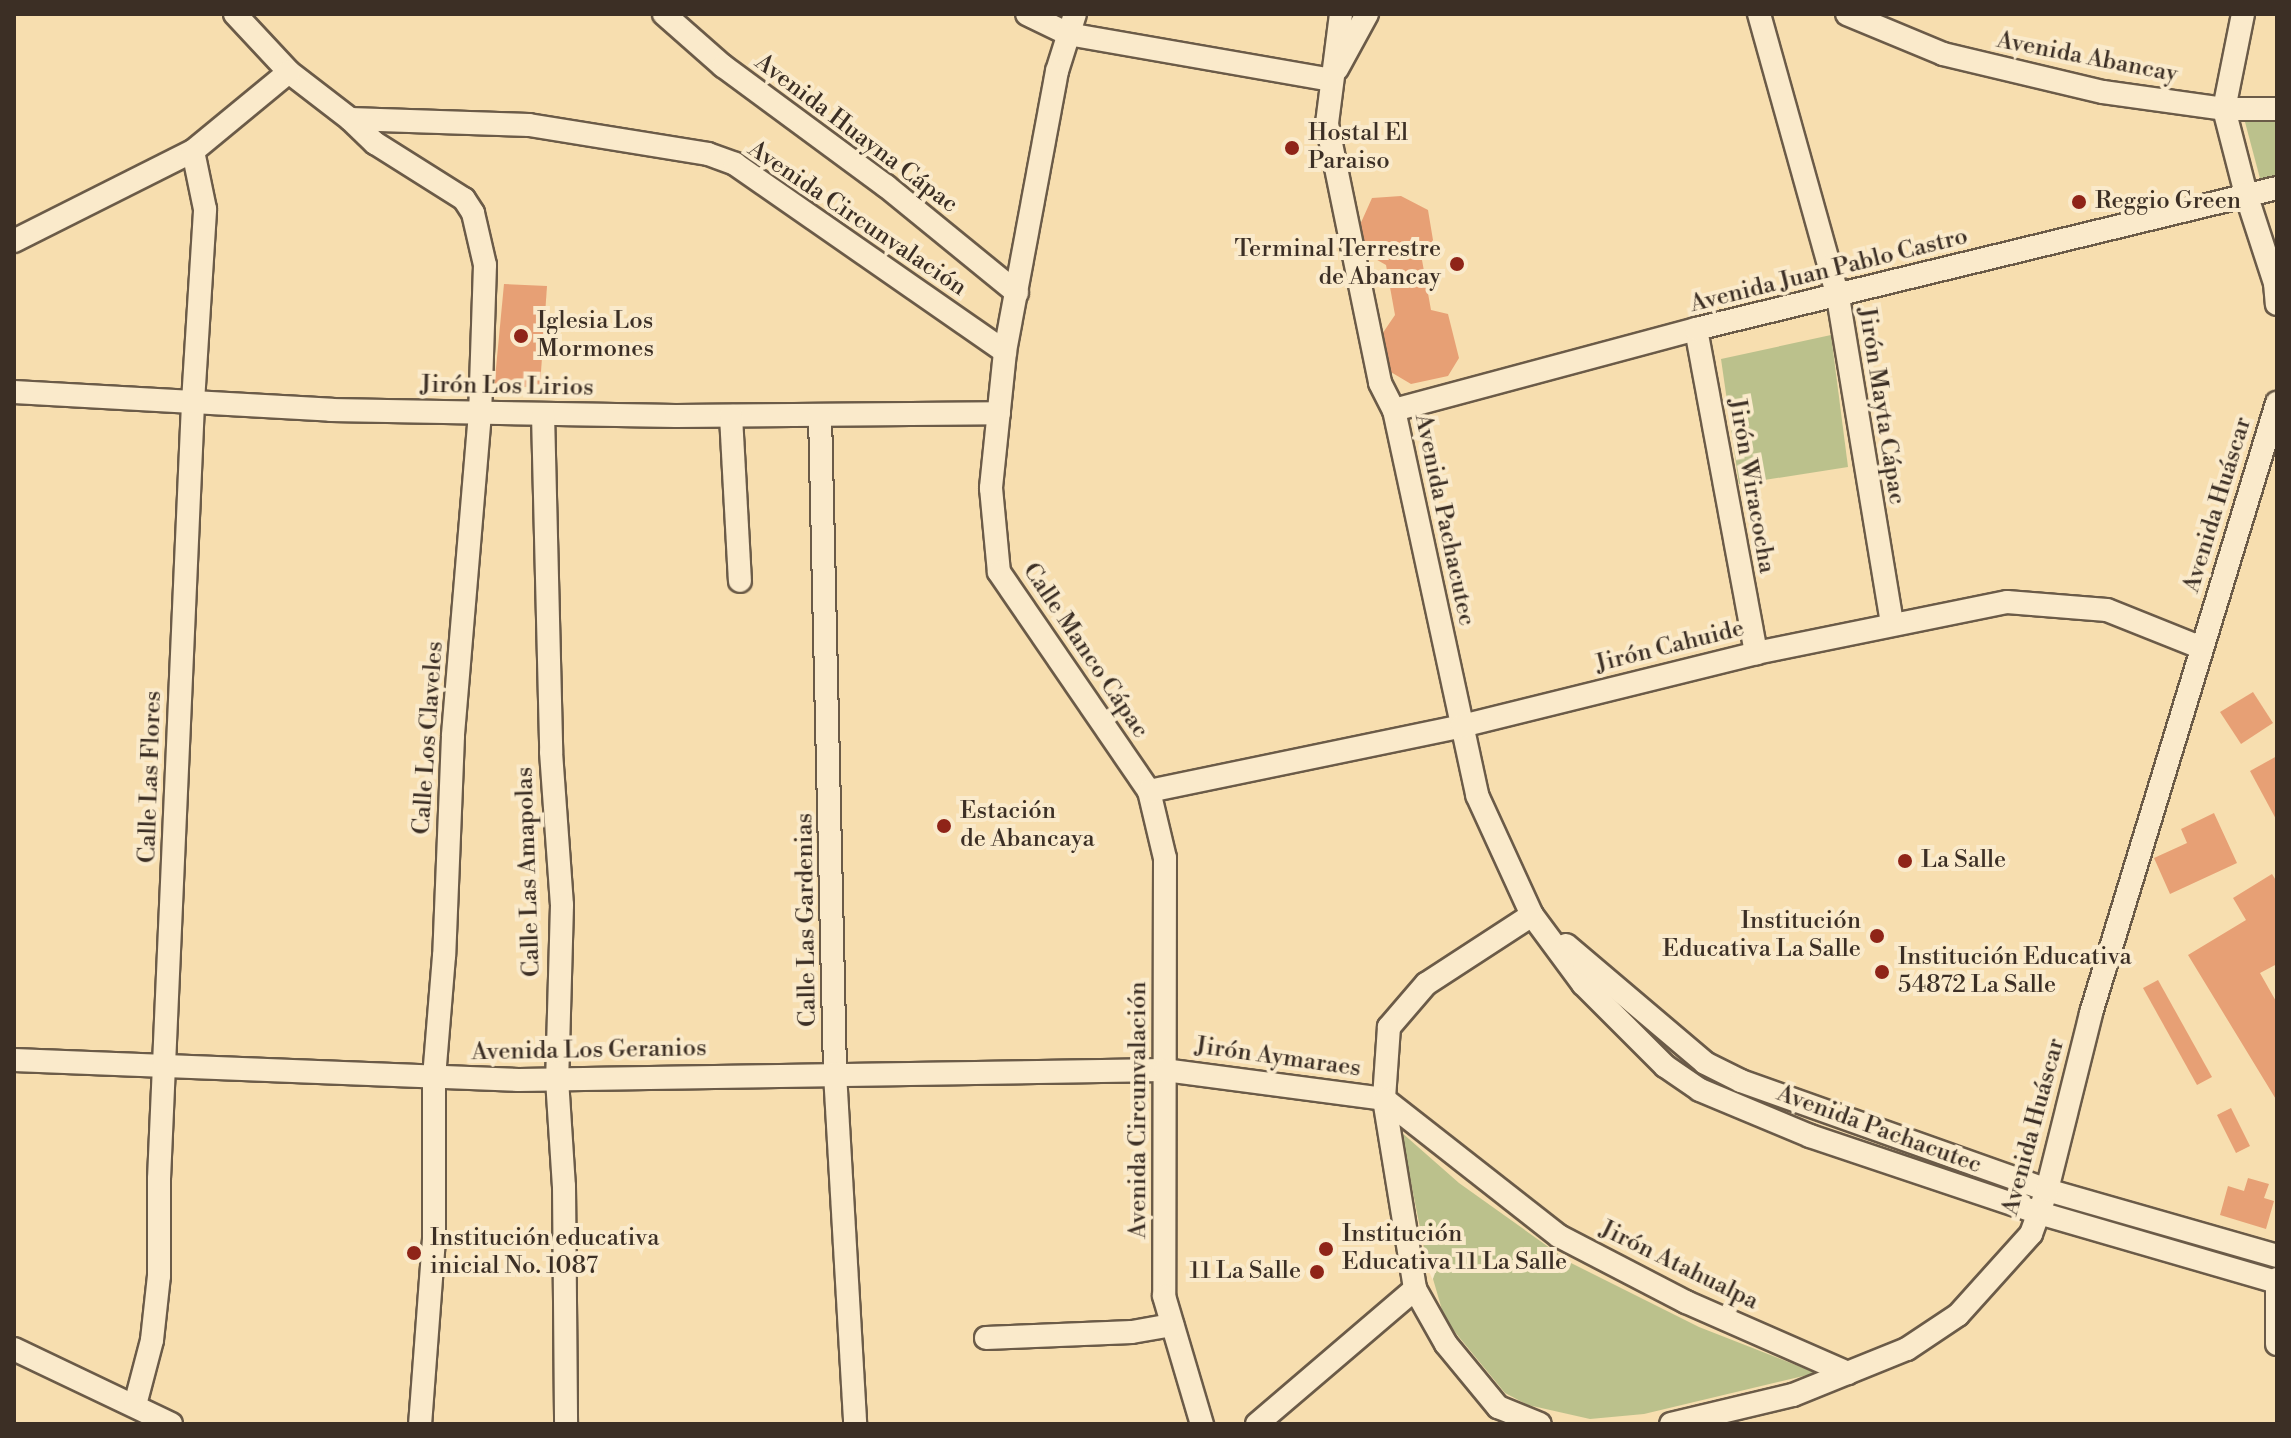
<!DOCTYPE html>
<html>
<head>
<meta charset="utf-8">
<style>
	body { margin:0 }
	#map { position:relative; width:2291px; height:1438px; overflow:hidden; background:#f7deaf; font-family:"Libre Bodoni",serif }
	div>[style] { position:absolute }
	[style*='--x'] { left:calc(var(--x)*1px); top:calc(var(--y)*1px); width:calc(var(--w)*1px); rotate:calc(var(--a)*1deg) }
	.green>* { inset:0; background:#bbc18c }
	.building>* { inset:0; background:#e7a075 }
	.roads { filter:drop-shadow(2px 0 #6b5b48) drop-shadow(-2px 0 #6b5b48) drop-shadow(0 2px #6b5b48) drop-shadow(0 -2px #6b5b48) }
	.minor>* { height:22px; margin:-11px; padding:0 11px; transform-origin:11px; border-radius:11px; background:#faeacb }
	.dots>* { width:22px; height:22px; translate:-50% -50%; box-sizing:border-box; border:4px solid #faeacb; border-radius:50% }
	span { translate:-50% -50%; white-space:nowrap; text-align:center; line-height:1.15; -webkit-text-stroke:8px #faeacb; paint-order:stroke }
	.street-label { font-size:24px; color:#3c2f25 }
	.poi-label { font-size:24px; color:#3c2f25 }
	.left { translate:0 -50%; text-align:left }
	.right { translate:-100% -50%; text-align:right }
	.frame { position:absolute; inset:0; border:16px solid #3c2f25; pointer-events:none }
</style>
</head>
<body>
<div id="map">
	<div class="green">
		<div style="clip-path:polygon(2245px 122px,2277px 122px,2277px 183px,2262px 186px)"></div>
		<div style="clip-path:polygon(1831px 335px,1848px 467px,1739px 484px,1721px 359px)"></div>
		<div style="clip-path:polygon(1401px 1132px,1459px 1183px,1571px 1263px,1699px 1327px,1816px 1373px,1644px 1414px,1590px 1419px,1528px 1405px,1505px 1393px,1445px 1320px,1424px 1248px)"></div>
	</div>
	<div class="building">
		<div style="clip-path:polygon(1401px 196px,1428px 210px,1433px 240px,1422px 260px,1431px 310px,1448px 314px,1459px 358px,1448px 376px,1411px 384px,1384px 368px,1378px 340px,1395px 315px,1386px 265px,1365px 253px,1359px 227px,1372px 198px)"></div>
		<div style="clip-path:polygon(504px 284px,547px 286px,540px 386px,494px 389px)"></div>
		<div style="clip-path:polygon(2253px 692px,2273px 723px,2241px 744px,2220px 712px)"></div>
		<div style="clip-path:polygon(2277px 756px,2277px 821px,2250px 771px)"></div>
		<div style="clip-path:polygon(2214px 813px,2237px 863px,2170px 894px,2154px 858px,2187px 843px,2181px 829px)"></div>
		<div style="clip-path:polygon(2272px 874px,2277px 882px,2277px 964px,2260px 973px,2277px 1003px,2277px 1101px,2188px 955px,2246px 920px,2233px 898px)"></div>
		<div style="clip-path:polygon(2158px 980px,2212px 1077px,2197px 1085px,2143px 988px)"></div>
		<div style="clip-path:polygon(2231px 1108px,2250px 1146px,2236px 1153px,2217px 1115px)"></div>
		<div style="clip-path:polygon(2248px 1178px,2269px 1184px,2264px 1198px,2274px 1201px,2266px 1229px,2220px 1215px,2228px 1186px,2244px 1191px)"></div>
	</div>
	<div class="roads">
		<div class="minor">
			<div style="--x:235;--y:14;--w:79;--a:47"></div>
			<div style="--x:289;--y:72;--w:77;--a:37.6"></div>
			<div style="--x:350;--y:119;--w:179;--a:1.9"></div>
			<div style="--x:529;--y:125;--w:181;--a:9.2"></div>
			<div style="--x:708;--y:154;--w:29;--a:20"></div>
			<div style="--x:735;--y:164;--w:329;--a:34.8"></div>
			<div style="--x:664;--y:14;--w:79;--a:41.4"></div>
			<div style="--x:723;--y:66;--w:202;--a:36.4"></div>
			<div style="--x:886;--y:186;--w:169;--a:39.2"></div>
			<div style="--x:1027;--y:14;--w:46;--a:26"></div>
			<div style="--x:1068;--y:34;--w:267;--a:9.9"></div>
			<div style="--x:1075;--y:14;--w:60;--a:107.5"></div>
			<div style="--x:1057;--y:71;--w:286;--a:100.5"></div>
			<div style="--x:1005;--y:352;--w:137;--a:95.9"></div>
			<div style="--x:991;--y:488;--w:84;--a:84.6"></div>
			<div style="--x:999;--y:572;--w:265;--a:55.6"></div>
			<div style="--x:1149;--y:791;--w:69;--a:76.6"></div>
			<div style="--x:1165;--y:858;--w:438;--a:90.1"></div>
			<div style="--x:1164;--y:1296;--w:134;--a:73.5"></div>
			<div style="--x:1341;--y:14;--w:111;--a:97.3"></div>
			<div style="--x:1327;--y:124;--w:264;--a:78.4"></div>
			<div style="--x:1380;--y:383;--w:30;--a:63"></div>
			<div style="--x:1394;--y:410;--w:394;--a:77.8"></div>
			<div style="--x:1477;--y:795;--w:132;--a:65.4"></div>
			<div style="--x:1532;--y:915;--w:86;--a:53.5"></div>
			<div style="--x:1583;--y:984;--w:116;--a:45"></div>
			<div style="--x:1665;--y:1066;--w:42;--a:34.4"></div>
			<div style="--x:1700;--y:1090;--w:119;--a:22.7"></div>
			<div style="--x:1810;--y:1136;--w:242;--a:18.6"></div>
			<div style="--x:2039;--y:1213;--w:248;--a:16.2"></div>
			<div style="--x:1759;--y:14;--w:294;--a:74.4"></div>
			<div style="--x:1838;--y:297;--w:331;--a:80.6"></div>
			<div style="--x:1847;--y:14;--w:104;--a:22.6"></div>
			<div style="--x:1943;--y:54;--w:164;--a:13.4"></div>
			<div style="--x:2103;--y:92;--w:122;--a:8"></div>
			<div style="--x:2224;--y:109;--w:53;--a:0"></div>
			<div style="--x:2243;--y:14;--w:97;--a:101.3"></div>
			<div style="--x:2224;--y:109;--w:88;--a:75.5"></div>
			<div style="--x:2246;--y:194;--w:94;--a:72"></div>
			<div style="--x:2275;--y:283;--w:21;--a:85"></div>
			<div style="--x:1337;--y:69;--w:63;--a:-61.4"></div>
			<div style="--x:350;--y:119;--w:35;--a:44"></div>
			<div style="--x:375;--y:143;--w:105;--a:32.2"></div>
			<div style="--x:464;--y:199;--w:17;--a:57"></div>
			<div style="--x:473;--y:213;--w:53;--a:77"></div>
			<div style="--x:485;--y:265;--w:148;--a:91.9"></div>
			<div style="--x:480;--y:413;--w:324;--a:94.8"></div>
			<div style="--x:453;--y:736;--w:220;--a:92.3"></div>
			<div style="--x:444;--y:956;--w:121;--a:94.7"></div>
			<div style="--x:434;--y:1077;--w:162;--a:90"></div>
			<div style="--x:434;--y:1239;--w:186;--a:94.3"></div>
			<div style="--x:14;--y:241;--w:200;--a:-26.7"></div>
			<div style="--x:193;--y:151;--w:124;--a:-39.5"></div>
			<div style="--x:1696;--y:329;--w:330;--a:79.5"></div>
			<div style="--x:14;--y:392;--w:318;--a:3.2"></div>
			<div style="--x:331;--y:410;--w:345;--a:1"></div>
			<div style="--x:676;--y:416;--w:323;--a:-0.5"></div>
			<div style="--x:1394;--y:410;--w:313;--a:-15"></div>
			<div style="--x:1696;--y:329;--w:598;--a:-13.64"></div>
			<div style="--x:543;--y:414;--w:338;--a:88.6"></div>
			<div style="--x:551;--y:752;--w:153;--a:85.9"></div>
			<div style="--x:562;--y:905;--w:174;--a:91.6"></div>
			<div style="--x:557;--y:1079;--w:107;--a:86.3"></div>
			<div style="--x:564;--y:1186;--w:238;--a:89.5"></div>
			<div style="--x:820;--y:415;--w:658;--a:88.69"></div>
			<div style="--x:835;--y:1073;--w:352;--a:86.7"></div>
			<div style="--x:731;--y:416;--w:165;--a:86.9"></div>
			<div style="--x:1149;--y:791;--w:320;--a:-11.7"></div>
			<div style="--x:1462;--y:726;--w:303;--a:-13.9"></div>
			<div style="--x:1756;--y:653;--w:256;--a:-11.5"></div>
			<div style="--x:2007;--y:602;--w:100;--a:4.6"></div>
			<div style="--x:2107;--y:610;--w:102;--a:21.8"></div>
			<div style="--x:1532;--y:915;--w:126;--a:146.9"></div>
			<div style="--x:1426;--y:984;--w:57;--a:130.7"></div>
			<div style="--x:1389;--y:1027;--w:72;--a:94"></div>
			<div style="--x:1384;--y:1099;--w:193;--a:80.7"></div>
			<div style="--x:1415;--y:1289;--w:63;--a:60.6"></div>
			<div style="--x:1446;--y:1344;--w:82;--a:50.5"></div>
			<div style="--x:1498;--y:1407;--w:45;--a:22"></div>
			<div style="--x:1566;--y:945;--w:182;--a:40.3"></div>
			<div style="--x:1705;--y:1063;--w:40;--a:26.6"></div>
			<div style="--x:1741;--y:1081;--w:325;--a:19.6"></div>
			<div style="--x:2047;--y:1190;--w:239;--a:16"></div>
			<div style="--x:14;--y:1060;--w:505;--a:2.27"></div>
			<div style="--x:519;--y:1080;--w:646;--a:-0.89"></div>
			<div style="--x:1165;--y:1070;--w:221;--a:7.5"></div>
			<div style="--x:1384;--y:1099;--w:222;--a:38.1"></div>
			<div style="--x:1559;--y:1236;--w:143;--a:27.5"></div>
			<div style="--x:1686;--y:1302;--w:177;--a:23.7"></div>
			<div style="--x:2277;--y:1279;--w:65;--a:90"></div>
			<div style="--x:986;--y:1338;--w:146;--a:-2.4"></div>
			<div style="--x:1132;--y:1332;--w:41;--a:-9.9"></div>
			<div style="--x:14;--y:1349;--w:174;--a:25.5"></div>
			<div style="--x:135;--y:1405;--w:67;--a:-75.3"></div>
			<div style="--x:152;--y:1340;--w:64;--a:-83.8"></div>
			<div style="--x:159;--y:1276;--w:97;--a:-90"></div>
			<div style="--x:159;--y:1179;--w:778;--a:-87.49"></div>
			<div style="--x:193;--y:402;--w:193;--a:-86.4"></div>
			<div style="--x:205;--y:209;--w:59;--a:-101.7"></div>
			<div style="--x:1257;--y:1424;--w:208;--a:-40.5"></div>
			<div style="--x:1671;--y:1424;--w:125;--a:-13.4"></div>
			<div style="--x:1793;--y:1395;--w:123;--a:-22"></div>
			<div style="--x:1907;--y:1349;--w:61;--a:-33.7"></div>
			<div style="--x:1958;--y:1315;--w:109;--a:-48"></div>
			<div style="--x:2031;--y:1234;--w:47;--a:-70"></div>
			<div style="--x:2047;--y:1190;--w:182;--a:-76"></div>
			<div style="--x:2091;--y:1013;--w:638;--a:-73.04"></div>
		</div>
	</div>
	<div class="dots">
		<div style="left:1292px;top:148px;background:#8f2418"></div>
		<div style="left:2079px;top:202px;background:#8f2418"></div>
		<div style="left:1457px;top:264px;background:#8f2418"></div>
		<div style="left:521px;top:336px;background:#8f2418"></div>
		<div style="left:944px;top:826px;background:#8f2418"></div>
		<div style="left:1905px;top:861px;background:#8f2418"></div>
		<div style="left:1877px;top:936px;background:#8f2418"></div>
		<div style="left:1882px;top:972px;background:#8f2418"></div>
		<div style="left:1326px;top:1249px;background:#8f2418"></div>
		<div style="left:414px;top:1253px;background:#8f2418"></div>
		<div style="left:1317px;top:1272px;background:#8f2418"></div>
	</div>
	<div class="street-label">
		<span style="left:2087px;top:58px;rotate:11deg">Avenida Abancay</span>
		<span style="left:856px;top:134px;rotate:37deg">Avenida Huayna Cápac</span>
		<span style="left:857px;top:219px;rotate:34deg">Avenida Circunvalación</span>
		<span style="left:1829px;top:271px;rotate:-14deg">Avenida Juan Pablo Castro</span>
		<span style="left:507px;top:387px;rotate:1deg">Jirón Los Lirios</span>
		<span style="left:1881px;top:406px;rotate:81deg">Jirón Mayta Cápac</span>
		<span style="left:1751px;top:486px;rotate:80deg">Jirón Wiracocha</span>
		<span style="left:2218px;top:505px;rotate:-73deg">Avenida Huáscar</span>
		<span style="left:1444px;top:520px;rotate:78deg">Avenida Pachacutec</span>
		<span style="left:1670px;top:647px;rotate:-14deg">Jirón Cahuide</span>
		<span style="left:1085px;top:651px;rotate:56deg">Calle Manco Cápac</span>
		<span style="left:429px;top:738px;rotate:-86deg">Calle Los Claveles</span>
		<span style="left:151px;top:777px;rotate:-88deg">Calle Las Flores</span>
		<span style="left:529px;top:872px;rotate:-92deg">Calle Las Amapolas</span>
		<span style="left:807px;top:920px;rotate:-91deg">Calle Las Gardenias</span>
		<span style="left:589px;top:1051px;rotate:-1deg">Avenida Los Geranios</span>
		<span style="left:1278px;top:1058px;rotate:8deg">Jirón Aymaraes</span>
		<span style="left:1139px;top:1110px;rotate:-90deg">Avenida Circunvalación</span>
		<span style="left:2034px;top:1127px;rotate:-75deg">Avenida Huáscar</span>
		<span style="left:1879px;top:1130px;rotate:20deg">Avenida Pachacutec</span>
		<span style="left:1679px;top:1266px;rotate:26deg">Jirón Atahualpa</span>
	</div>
	<div class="poi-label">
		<span class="left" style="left:1308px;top:148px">Hostal El<br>Paraiso</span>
		<span class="left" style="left:2095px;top:202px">Reggio Green</span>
		<span class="right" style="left:1441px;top:264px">Terminal Terrestre<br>de Abancay</span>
		<span class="left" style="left:537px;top:336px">Iglesia Los<br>Mormones</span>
		<span class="left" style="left:960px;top:826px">Estación<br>de Abancaya</span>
		<span class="left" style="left:1921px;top:861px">La Salle</span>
		<span class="right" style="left:1861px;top:936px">Institución<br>Educativa La Salle</span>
		<span class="left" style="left:1898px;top:972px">Institución Educativa<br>54872 La Salle</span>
		<span class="left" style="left:1342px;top:1249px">Institución<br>Educativa 11 La Salle</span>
		<span class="left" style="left:430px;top:1253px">Institución educativa<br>inicial No. 1087</span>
		<span class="right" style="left:1301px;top:1272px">11 La Salle</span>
	</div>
	<div class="frame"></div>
</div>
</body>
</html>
